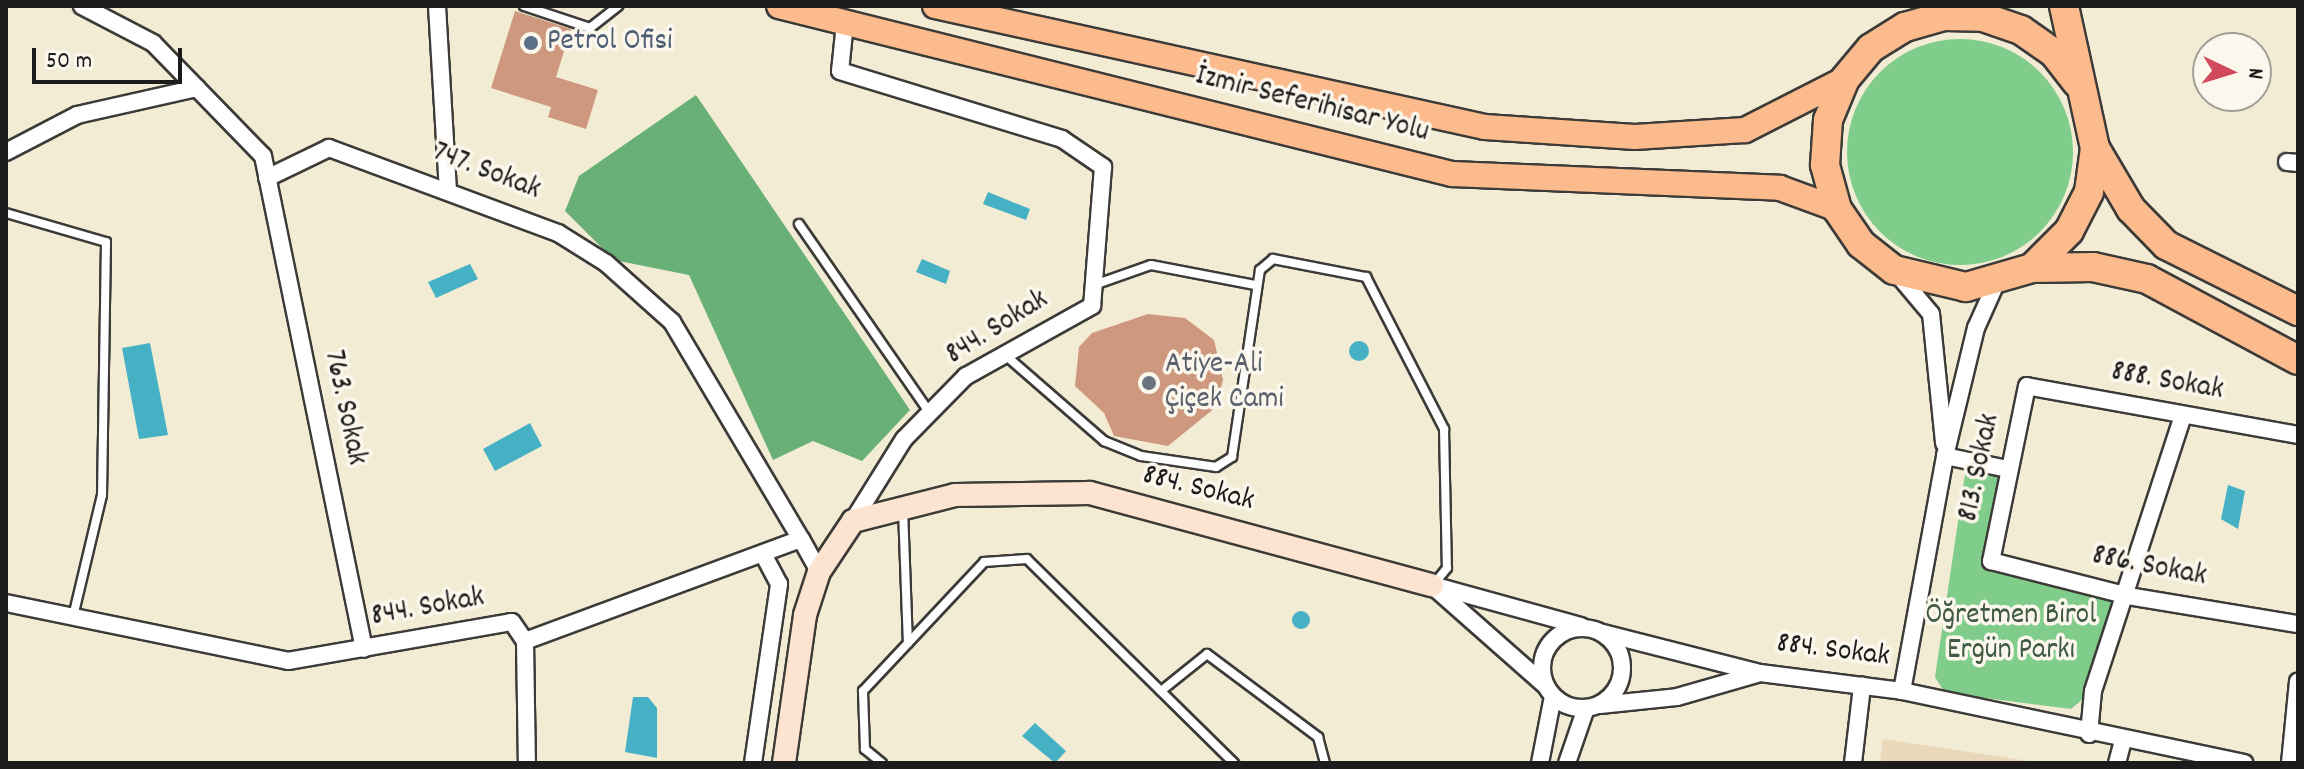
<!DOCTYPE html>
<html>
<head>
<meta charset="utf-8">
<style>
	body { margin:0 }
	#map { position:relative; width:2304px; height:769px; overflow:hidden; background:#f3ecd5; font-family:Dekko,sans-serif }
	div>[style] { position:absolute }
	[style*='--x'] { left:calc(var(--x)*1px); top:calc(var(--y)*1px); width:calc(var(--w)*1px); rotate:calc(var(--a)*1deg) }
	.built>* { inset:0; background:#e9d9ba }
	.green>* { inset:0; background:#80cc8a }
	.round { border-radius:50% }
	.forest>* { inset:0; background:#68b076 }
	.water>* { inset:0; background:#46b1c4 }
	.building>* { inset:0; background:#cd987d }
	.roads { filter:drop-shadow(2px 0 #3c3b38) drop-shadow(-2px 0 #3c3b38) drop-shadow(0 2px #3c3b38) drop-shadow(0 -2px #3c3b38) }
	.lane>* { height:8px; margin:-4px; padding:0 4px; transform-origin:4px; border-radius:4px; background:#fff }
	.street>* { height:16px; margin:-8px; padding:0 8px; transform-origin:8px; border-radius:8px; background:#fff }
	.street>.ring { margin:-8px; padding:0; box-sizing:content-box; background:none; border:16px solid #fff; border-radius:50% }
	.secondary>* { height:22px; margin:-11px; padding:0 11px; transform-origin:11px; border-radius:11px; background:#fde4d1 }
	.primary>* { height:24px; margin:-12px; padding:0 12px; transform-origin:12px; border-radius:12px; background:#fbbb8d }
	.highway>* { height:28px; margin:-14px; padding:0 14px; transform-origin:14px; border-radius:14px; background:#fbbb8d }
	.dots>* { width:22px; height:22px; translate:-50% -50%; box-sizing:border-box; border:4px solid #fbf7ec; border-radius:50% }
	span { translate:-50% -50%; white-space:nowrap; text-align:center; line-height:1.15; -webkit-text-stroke:7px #fbf7ec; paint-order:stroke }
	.service-label { font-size:30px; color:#4e5e75 }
	.left { translate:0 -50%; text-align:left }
	.street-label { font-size:30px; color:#1c1c1c }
	.worship-label { font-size:30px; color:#5b616d }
	.park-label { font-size:30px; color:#3f5a42 }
	.frame { position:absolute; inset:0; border:8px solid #1c1c1c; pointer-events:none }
	.north { position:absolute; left:2192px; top:32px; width:80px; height:80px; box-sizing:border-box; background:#fbf7ec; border:2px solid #a29f99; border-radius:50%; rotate:94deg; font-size:22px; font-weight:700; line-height:32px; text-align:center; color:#1c1c1c }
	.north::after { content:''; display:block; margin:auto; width:28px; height:36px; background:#d1495b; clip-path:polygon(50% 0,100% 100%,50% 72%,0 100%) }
	.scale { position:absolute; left:32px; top:48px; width:150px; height:36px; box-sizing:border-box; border:4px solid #1c1c1c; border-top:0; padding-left:10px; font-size:24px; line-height:28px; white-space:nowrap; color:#1c1c1c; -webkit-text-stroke:6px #fbf7ec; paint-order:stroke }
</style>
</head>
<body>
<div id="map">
	<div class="built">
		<div style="clip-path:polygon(1883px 739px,2043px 763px,1880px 763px)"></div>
	</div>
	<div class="green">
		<div class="round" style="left:1847px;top:39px;width:226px;height:226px"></div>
		<div style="clip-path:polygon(1967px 461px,2001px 467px,1983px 550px,1991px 561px,2128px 596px,2093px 691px,2071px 709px,1945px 693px,1935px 677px)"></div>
	</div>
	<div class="forest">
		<div style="clip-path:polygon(696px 95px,910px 410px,862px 461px,813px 441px,773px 460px,689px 275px,614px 260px,565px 211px,579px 176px)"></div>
	</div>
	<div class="water">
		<div style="clip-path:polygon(988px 192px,1030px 209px,1026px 220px,983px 204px)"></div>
		<div style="clip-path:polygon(922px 259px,950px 271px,946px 284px,916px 272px)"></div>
		<div style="clip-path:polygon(470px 264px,478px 279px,436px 298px,428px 282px)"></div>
		<div class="round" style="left:1349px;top:341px;width:20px;height:20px"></div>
		<div style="clip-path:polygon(150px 343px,168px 435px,139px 439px,122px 348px)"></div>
		<div style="clip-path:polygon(530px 423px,542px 446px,495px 471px,483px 449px)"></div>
		<div style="clip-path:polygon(2228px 485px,2245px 491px,2238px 529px,2221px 519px)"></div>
		<div class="round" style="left:1292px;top:611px;width:18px;height:18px"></div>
		<div style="clip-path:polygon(633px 697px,648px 697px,657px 708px,657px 758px,625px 752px)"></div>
		<div style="clip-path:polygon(1035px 723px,1066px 751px,1055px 763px,1022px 736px)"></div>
	</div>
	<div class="building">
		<div style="clip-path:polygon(515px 11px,571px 29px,556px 77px,598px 90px,586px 129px,548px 117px,551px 107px,491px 88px)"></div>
		<div style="clip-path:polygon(1148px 314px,1185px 318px,1214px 340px,1223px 380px,1216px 407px,1168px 446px,1114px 436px,1104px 413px,1075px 386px,1079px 347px,1092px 333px)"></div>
	</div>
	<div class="roads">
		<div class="lane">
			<div style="--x:524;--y:6;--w:70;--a:18.4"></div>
			<div style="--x:590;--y:28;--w:36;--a:-38"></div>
			<div style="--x:6;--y:213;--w:104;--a:16.2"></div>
			<div style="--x:106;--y:242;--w:253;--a:90.9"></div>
			<div style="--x:102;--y:495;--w:125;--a:103.4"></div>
			<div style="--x:799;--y:224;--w:230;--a:55.3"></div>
			<div style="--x:1097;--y:284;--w:57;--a:-19.4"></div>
			<div style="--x:1151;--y:265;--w:106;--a:10.9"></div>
			<div style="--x:1004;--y:354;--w:133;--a:41"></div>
			<div style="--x:1104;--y:441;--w:40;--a:22"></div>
			<div style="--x:1141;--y:456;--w:76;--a:8.3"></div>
			<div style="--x:1216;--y:467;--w:19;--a:-32"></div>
			<div style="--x:1232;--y:457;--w:189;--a:-81.5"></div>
			<div style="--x:1260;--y:270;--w:17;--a:-40"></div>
			<div style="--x:1273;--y:259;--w:95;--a:11"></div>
			<div style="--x:1366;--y:277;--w:171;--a:62.8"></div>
			<div style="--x:1444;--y:429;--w:139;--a:88.8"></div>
			<div style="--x:1447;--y:568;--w:22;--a:129"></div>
			<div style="--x:903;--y:509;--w:134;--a:87.9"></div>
			<div style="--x:1161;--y:691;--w:59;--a:-38.8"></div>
			<div style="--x:1207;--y:654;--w:139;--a:36.8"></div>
			<div style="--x:1318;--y:737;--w:27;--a:75"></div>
			<div style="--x:882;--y:763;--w:22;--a:-141"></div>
			<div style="--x:865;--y:749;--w:58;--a:-92"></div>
			<div style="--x:863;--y:691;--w:177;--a:-46.8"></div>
			<div style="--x:984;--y:562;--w:43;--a:-4"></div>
			<div style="--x:1027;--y:559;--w:291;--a:44.6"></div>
		</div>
		<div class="street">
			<div style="--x:82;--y:6;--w:80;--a:27.5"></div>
			<div style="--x:153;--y:43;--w:158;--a:45.8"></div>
			<div style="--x:263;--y:156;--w:503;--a:78.42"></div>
			<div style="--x:437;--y:6;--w:184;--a:86.6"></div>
			<div style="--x:845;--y:23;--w:48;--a:95.9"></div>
			<div style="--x:840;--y:71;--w:232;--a:17"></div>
			<div style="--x:1062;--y:139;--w:50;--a:34.3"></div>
			<div style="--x:1103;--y:167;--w:139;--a:94.5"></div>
			<div style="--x:1092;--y:306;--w:144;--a:150.9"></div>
			<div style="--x:966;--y:376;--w:88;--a:134.5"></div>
			<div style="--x:904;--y:439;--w:97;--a:121.9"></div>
			<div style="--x:6;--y:152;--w:80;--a:-27.5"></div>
			<div style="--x:77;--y:115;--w:123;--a:-12.7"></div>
			<div style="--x:2287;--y:162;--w:11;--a:5"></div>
			<div style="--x:267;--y:178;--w:69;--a:-25.8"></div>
			<div style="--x:329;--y:148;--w:244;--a:20.4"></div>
			<div style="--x:558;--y:233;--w:57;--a:32"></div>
			<div style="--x:606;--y:263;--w:89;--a:41.8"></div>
			<div style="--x:672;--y:322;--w:252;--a:59.3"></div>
			<div style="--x:1895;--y:271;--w:56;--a:50.1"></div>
			<div style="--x:1931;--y:314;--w:130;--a:84.2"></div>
			<div style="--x:2298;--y:435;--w:275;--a:-169.8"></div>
			<div style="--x:2027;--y:386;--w:179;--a:101.6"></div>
			<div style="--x:1991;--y:561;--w:141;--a:14.3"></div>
			<div style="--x:2128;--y:596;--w:172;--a:9.4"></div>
			<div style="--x:1945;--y:456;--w:64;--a:11.7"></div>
			<div style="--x:1432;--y:585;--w:155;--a:15.4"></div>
			<div style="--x:1436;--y:589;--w:145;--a:41.4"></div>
			<div style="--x:6;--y:603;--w:288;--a:11.6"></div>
			<div style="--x:288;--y:661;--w:227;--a:-9.9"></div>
			<div style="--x:512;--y:622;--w:23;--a:56"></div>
			<div style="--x:525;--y:641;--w:294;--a:-20.3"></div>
			<div style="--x:801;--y:539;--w:38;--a:61"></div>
			<div class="ring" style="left:1542px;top:628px;width:64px;height:64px"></div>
			<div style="--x:1603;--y:633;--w:162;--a:14.3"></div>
			<div style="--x:1760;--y:673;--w:143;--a:7.2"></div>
			<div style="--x:1902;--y:691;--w:350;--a:11.9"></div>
			<div style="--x:525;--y:641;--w:122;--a:89.1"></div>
			<div style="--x:1902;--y:691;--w:239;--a:-79.6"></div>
			<div style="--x:1945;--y:456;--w:132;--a:-76.4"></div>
			<div style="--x:1976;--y:328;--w:51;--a:-65.9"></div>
			<div style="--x:1600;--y:705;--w:77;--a:-5.9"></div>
			<div style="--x:1677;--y:697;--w:83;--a:-16"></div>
			<div style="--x:2089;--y:734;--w:43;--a:-84.7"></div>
			<div style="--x:2093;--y:691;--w:290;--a:-71.9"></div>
			<div style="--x:753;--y:763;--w:181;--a:-81.7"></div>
			<div style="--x:779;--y:584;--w:30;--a:-118"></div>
			<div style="--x:1540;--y:763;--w:68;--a:-79"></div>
			<div style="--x:1567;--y:763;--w:58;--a:-70.9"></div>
			<div style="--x:1853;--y:763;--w:78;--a:-83.3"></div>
			<div style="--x:2117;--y:763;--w:23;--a:-75"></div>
			<div style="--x:2290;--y:763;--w:82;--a:-84.4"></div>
		</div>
		<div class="secondary">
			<div style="--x:784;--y:763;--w:149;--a:-81.9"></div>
			<div style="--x:805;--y:615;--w:45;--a:-72"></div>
			<div style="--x:819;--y:572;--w:61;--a:-56.3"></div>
			<div style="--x:853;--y:521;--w:105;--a:-14.3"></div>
			<div style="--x:955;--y:495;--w:135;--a:-0.8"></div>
			<div style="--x:1090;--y:493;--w:354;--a:15.1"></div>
		</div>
		<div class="primary">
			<div style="--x:779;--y:6;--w:694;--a:14.02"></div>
			<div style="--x:1452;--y:174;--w:328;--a:2.4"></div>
			<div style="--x:1780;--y:188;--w:61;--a:20.2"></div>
			<div style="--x:935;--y:6;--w:563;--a:12.41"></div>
			<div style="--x:1485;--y:127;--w:150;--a:3.8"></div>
			<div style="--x:1635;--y:137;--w:110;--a:-3.6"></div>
			<div style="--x:1745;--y:130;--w:112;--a:-27"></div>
		</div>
		<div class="highway">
			<div style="--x:2064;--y:6;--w:145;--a:77.7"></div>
			<div style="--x:2095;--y:148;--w:44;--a:97.8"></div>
			<div style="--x:2089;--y:192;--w:44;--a:117.1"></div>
			<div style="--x:2069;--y:231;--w:52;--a:135"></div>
			<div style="--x:2032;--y:268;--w:69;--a:163.9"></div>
			<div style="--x:1966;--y:287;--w:74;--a:-166.7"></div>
			<div style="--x:1894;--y:270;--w:42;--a:-141.8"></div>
			<div style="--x:1861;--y:244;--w:42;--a:-124.4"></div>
			<div style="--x:1837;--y:209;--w:46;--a:-105.3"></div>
			<div style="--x:1825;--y:165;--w:45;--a:-86.2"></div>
			<div style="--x:1828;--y:120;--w:44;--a:-67.5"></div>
			<div style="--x:1845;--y:79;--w:40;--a:-50"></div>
			<div style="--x:1871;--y:48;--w:40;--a:-32"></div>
			<div style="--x:1905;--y:27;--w:41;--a:-15.8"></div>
			<div style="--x:1944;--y:16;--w:39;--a:1"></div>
			<div style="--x:1983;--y:17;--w:40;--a:18.9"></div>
			<div style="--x:2021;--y:30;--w:39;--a:35"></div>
			<div style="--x:2053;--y:52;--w:39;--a:52"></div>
			<div style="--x:2095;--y:148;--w:71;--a:59.5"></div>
			<div style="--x:2131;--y:209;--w:50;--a:45.8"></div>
			<div style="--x:2166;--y:245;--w:148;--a:26.6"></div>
			<div style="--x:2032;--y:268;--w:61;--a:-0.9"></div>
			<div style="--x:2093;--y:267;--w:55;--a:12.5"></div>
			<div style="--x:2147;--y:279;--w:171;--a:28.2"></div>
		</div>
	</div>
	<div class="dots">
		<div style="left:531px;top:43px;background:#5c6f8a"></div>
		<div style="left:1149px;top:383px;background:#6b7280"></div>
	</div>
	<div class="service-label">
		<span class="left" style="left:547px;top:43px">Petrol Ofisi</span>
	</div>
	<div class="street-label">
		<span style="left:1312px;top:106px;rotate:14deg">İzmir Seferihisar Yolu</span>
		<span style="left:486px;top:173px;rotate:21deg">747. Sokak</span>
		<span style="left:998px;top:329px;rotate:-32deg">844. Sokak</span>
		<span style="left:2167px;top:383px;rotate:10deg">888. Sokak</span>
		<span style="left:343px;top:408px;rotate:78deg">763. Sokak</span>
		<span style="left:1981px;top:468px;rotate:-78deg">813. Sokak</span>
		<span style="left:1198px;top:490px;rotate:14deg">884. Sokak</span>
		<span style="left:2149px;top:568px;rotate:11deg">886. Sokak</span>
		<span style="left:428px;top:609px;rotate:-10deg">844. Sokak</span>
		<span style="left:1833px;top:652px;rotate:7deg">884. Sokak</span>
	</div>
	<div class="worship-label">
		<span class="left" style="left:1165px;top:383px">Atiye-Ali<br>Çiçek Cami</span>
	</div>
	<div class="park-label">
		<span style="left:2011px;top:634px">Öğretmen Birol<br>Ergün Parkı</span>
	</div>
	<div class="frame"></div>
	<div class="north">N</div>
	<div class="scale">50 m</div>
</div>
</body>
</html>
